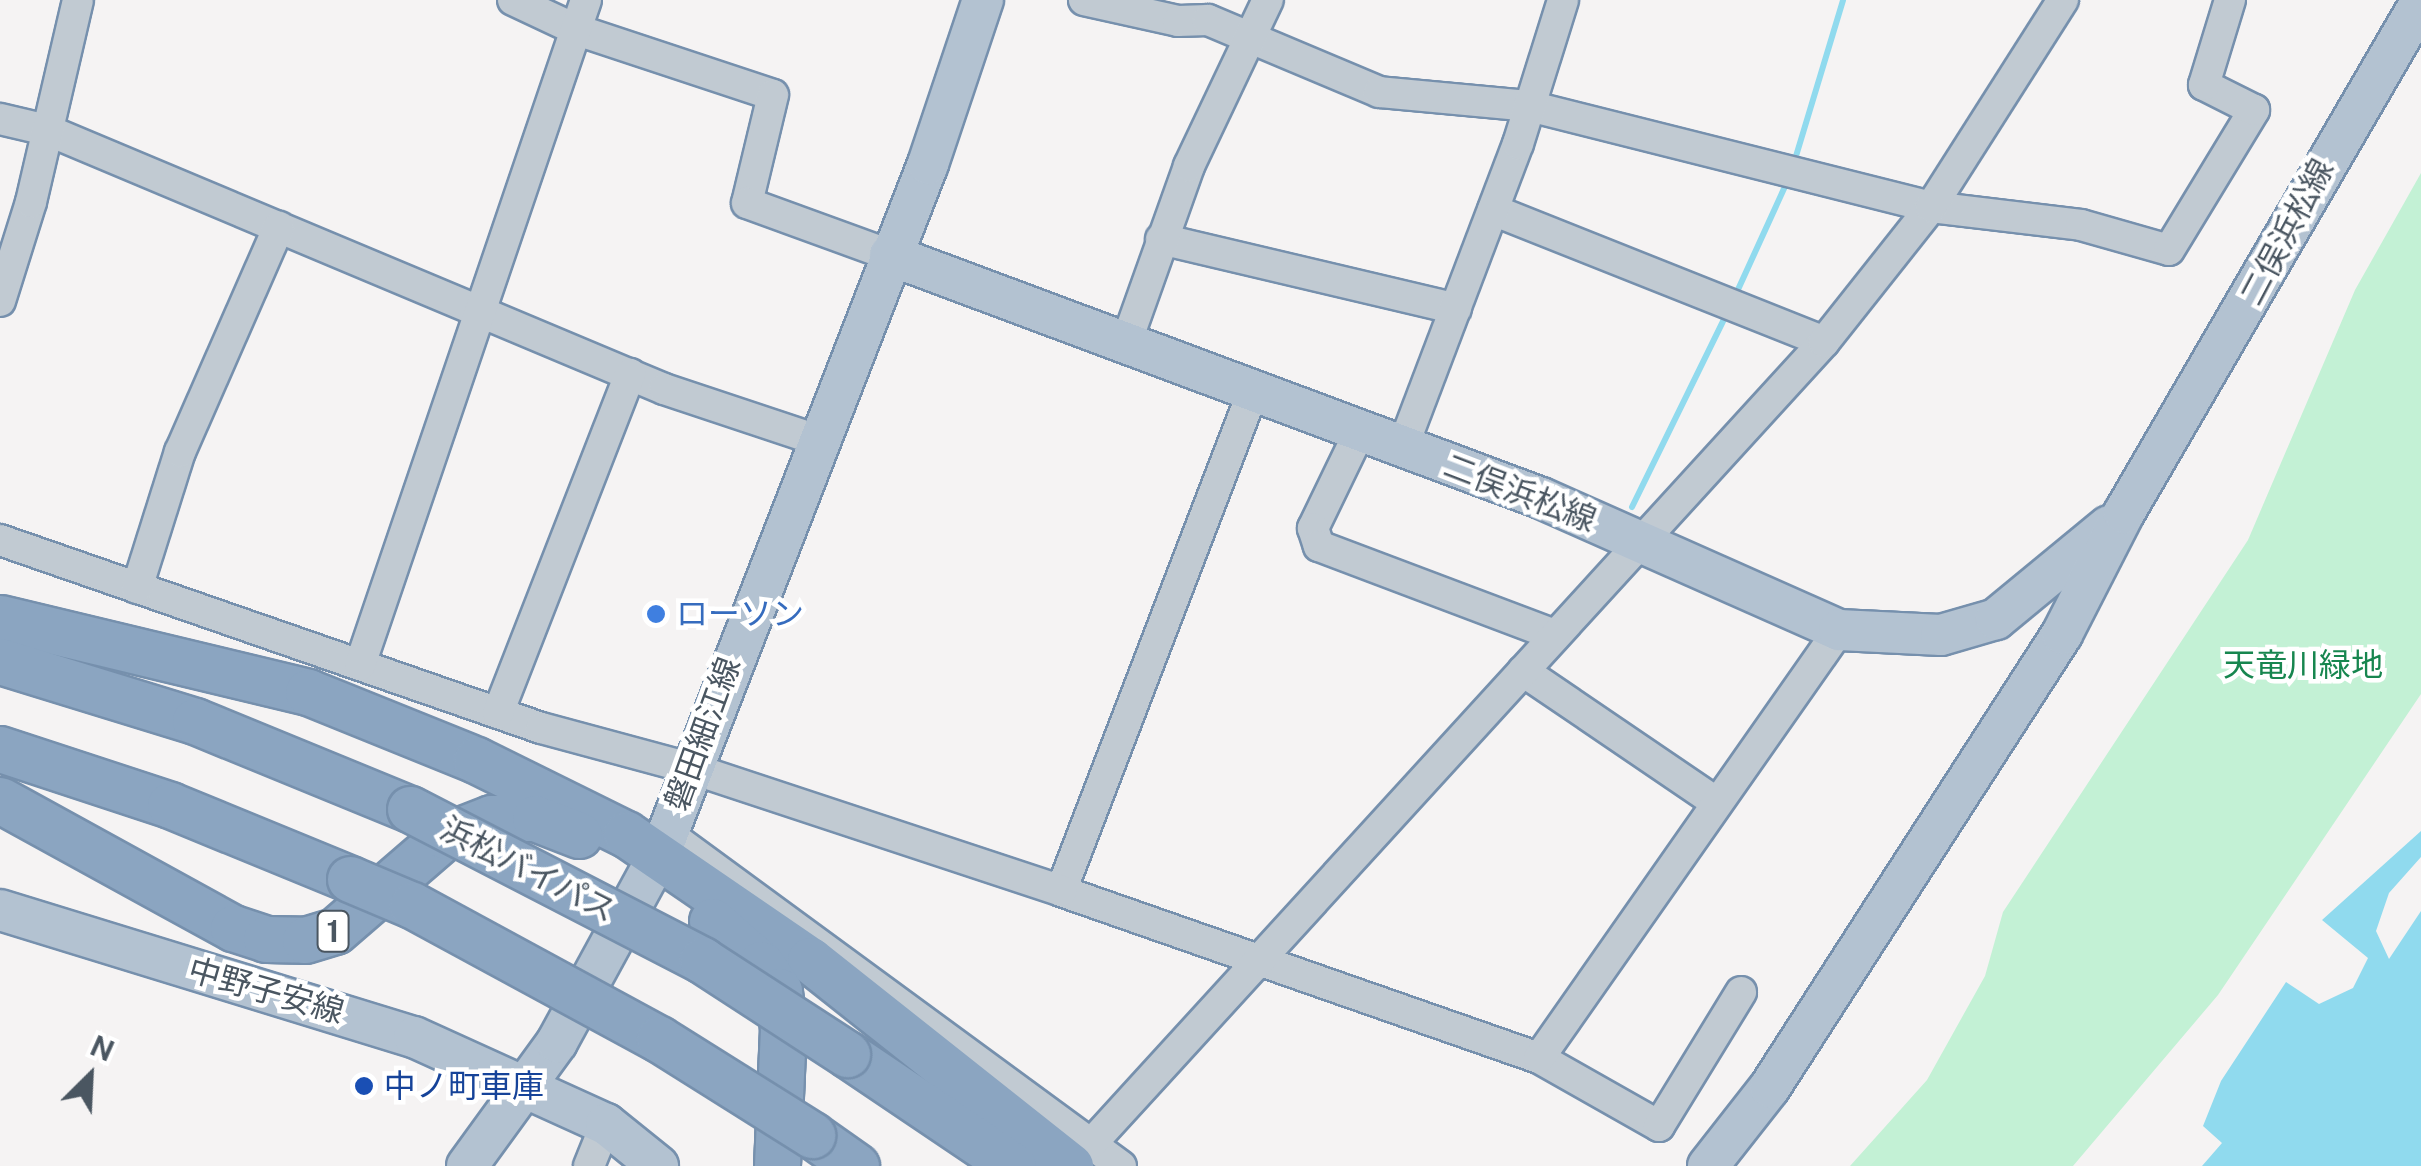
<!DOCTYPE html>
<html>
<head>
<meta charset="utf-8">
<style>
	body { margin:0 }
	#map { position:relative; width:2421px; height:1166px; overflow:hidden; background:#f5f3f3; font-family:"Public Sans","Noto Sans JP",sans-serif }
	div>[style] { position:absolute }
	[style*='--x'] { left:calc(var(--x)*1px); top:calc(var(--y)*1px); width:calc(var(--w)*1px); rotate:calc(var(--a)*1deg) }
	.green>* { inset:0; background:#c3f1d5 }
	.water>* { inset:0; background:#90daee }
	.stream>* { height:6px; margin:-3px; padding:0 3px; transform-origin:3px; border-radius:3px; background:#90daee }
	.roads { filter:drop-shadow(2px 0 #7690ad) drop-shadow(-2px 0 #7690ad) drop-shadow(0 2px #7690ad) drop-shadow(0 -2px #7690ad) }
	.minor>* { height:30px; margin:-15px; padding:0 15px; transform-origin:15px; border-radius:15px; background:#c1cad2 }
	.major>* { height:40px; margin:-20px; padding:0 20px; transform-origin:20px; border-radius:20px; background:#b3c2d1 }
	.highway>* { height:45px; margin:-22.5px; padding:0 22.5px; transform-origin:22.5px; border-radius:22.5px; background:#8ba5c1 }
	.bridges { filter:drop-shadow(2px 0 #7690ad) drop-shadow(-2px 0 #7690ad) drop-shadow(0 2px #7690ad) drop-shadow(0 -2px #7690ad) }
	.highway-bridge>* { height:45px; margin:-22.5px; padding:0 22.5px; transform-origin:22.5px; border-radius:22.5px; background:#8ba5c1 }
	.dots>* { width:28px; height:28px; translate:-50% -50%; box-sizing:border-box; border:5px solid #fff; border-radius:50% }
	span { translate:-50% -50%; white-space:nowrap; text-align:center; line-height:1.15; -webkit-text-stroke:9px #fff; paint-order:stroke }
	.shield-label span { padding:2px 8px; background:#fff; border:2px solid; border-radius:8px; -webkit-text-stroke-width:0 }
	.shield-label { font-size:30px; color:#4a5661; font-weight:700 }
	.street-label { font-size:32px; color:#4a5661 }
	.shop-label { font-size:32px; color:#366cbe }
	.left { translate:0 -50%; text-align:left }
	.park-label { font-size:32px; color:#17864f }
	.transit-label { font-size:32px; color:#164399 }
	.north { position:absolute; left:40px; top:1026px; width:100px; height:100px; -webkit-text-stroke:8px #fff; paint-order:stroke; rotate:24deg; font-size:28px; font-weight:700; line-height:40px; text-align:center; color:#4a5661 }
	.north::after { content:''; display:block; margin:auto; width:35px; height:45px; background:#4a5661; clip-path:polygon(50% 0,100% 100%,50% 72%,0 100%) }
</style>
</head>
<body>
<div id="map">
	<div class="green">
		<div style="clip-path:polygon(2421px 173px,2421px 694px,2218px 995px,2073px 1166px,1850px 1166px,1927px 1080px,1985px 976px,2003px 912px,2248px 540px,2355px 290px)"></div>
	</div>
	<div class="water">
		<div style="clip-path:polygon(2421px 831px,2421px 857px,2389px 893px,2376px 931px,2389px 959px,2421px 911px,2421px 1166px,2202px 1166px,2222px 1143px,2203px 1126px,2221px 1081px,2286px 982px,2319px 1004px,2353px 988px,2368px 958px,2322px 920px)"></div>
	</div>
	<div class="stream">
		<div style="--x:1793;--y:166;--w:173;--a:-73.2"></div>
		<div style="--x:1736;--y:294;--w:123;--a:-65.5"></div>
		<div style="--x:1632;--y:507;--w:214;--a:-63.9"></div>
	</div>
	<div class="roads">
		<div class="minor">
			<div style="--x:513;--y:0;--w:71;--a:25.1"></div>
			<div style="--x:577;--y:30;--w:206;--a:18.3"></div>
			<div style="--x:773;--y:95;--w:111;--a:103.5"></div>
			<div style="--x:747;--y:203;--w:152;--a:20"></div>
			<div style="--x:1084;--y:0;--w:96;--a:12.6"></div>
			<div style="--x:1178;--y:21;--w:30;--a:-2"></div>
			<div style="--x:1208;--y:20;--w:186;--a:22.8"></div>
			<div style="--x:1379;--y:92;--w:151;--a:5.3"></div>
			<div style="--x:1529;--y:106;--w:414;--a:14.1"></div>
			<div style="--x:1931;--y:207;--w:151;--a:6.8"></div>
			<div style="--x:2081;--y:225;--w:91;--a:15.9"></div>
			<div style="--x:2169;--y:250;--w:164;--a:-58.7"></div>
			<div style="--x:2254;--y:110;--w:56;--a:-153.4"></div>
			<div style="--x:2204;--y:85;--w:89;--a:-73"></div>
			<div style="--x:0;--y:119;--w:48;--a:13.2"></div>
			<div style="--x:47;--y:130;--w:669;--a:22.77"></div>
			<div style="--x:664;--y:389;--w:164;--a:18.4"></div>
			<div style="--x:1493;--y:210;--w:356;--a:21.7"></div>
			<div style="--x:1161;--y:239;--w:303;--a:13.3"></div>
			<div style="--x:0;--y:301;--w:104;--a:-72.6"></div>
			<div style="--x:31;--y:202;--w:207;--a:-76.9"></div>
			<div style="--x:1125;--y:346;--w:191;--a:-70.4"></div>
			<div style="--x:1189;--y:166;--w:184;--a:-64.6"></div>
			<div style="--x:1252;--y:394;--w:532;--a:111.02"></div>
			<div style="--x:1061;--y:891;--w:506;--a:19.26"></div>
			<div style="--x:1539;--y:1058;--w:138;--a:29.5"></div>
			<div style="--x:1659;--y:1126;--w:157;--a:-58.5"></div>
			<div style="--x:1359;--y:433;--w:106;--a:115.8"></div>
			<div style="--x:1313;--y:528;--w:19;--a:72"></div>
			<div style="--x:1319;--y:546;--w:252;--a:20.7"></div>
			<div style="--x:1402;--y:449;--w:326;--a:-69.2"></div>
			<div style="--x:1518;--y:144;--w:151;--a:-72.6"></div>
			<div style="--x:0;--y:540;--w:573;--a:19.16"></div>
			<div style="--x:541;--y:728;--w:157;--a:15.1"></div>
			<div style="--x:693;--y:769;--w:388;--a:18.3"></div>
			<div style="--x:137;--y:588;--w:143;--a:-72.5"></div>
			<div style="--x:180;--y:452;--w:246;--a:-66.3"></div>
			<div style="--x:360;--y:665;--w:702;--a:-71.23"></div>
			<div style="--x:1523;--y:671;--w:231;--a:34.2"></div>
			<div style="--x:498;--y:713;--w:364;--a:-68.7"></div>
			<div style="--x:667;--y:833;--w:563;--a:36.26"></div>
			<div style="--x:1539;--y:1058;--w:523;--a:-54.97"></div>
			<div style="--x:1092;--y:1143;--w:1085;--a:-47.58"></div>
			<div style="--x:1824;--y:342;--w:172;--a:-51.6"></div>
			<div style="--x:1931;--y:207;--w:246;--a:-57.5"></div>
			<div style="--x:589;--y:1166;--w:45;--a:-68"></div>
		</div>
		<div class="major">
			<div style="--x:890;--y:255;--w:695;--a:20.47"></div>
			<div style="--x:1541;--y:498;--w:326;--a:23.9"></div>
			<div style="--x:1839;--y:630;--w:102;--a:2.8"></div>
			<div style="--x:1941;--y:635;--w:57;--a:-16.2"></div>
			<div style="--x:1996;--y:619;--w:146;--a:-39.5"></div>
			<div style="--x:0;--y:910;--w:433;--a:17.1"></div>
			<div style="--x:414;--y:1037;--w:211;--a:24.4"></div>
			<div style="--x:606;--y:1124;--w:67;--a:38.9"></div>
			<div style="--x:467;--y:1166;--w:153;--a:-54"></div>
			<div style="--x:557;--y:1042;--w:215;--a:-61.4"></div>
			<div style="--x:660;--y:853;--w:739;--a:-68.75"></div>
			<div style="--x:928;--y:164;--w:173;--a:-71.5"></div>
			<div style="--x:1708;--y:1166;--w:100;--a:-51.9"></div>
			<div style="--x:1770;--y:1087;--w:539;--a:-57.19"></div>
			<div style="--x:2062;--y:634;--w:136;--a:-62.9"></div>
			<div style="--x:2124;--y:513;--w:591;--a:-59.83"></div>
		</div>
		<div class="highway">
			<div style="--x:0;--y:618;--w:317;--a:13.5"></div>
			<div style="--x:308;--y:692;--w:181;--a:22"></div>
			<div style="--x:476;--y:760;--w:167;--a:26.3"></div>
			<div style="--x:626;--y:834;--w:223;--a:34.4"></div>
			<div style="--x:810;--y:960;--w:332;--a:38.4"></div>
			<div style="--x:0;--y:661;--w:204;--a:17.1"></div>
			<div style="--x:195;--y:721;--w:232;--a:22.3"></div>
			<div style="--x:0;--y:749;--w:179;--a:18.2"></div>
			<div style="--x:170;--y:805;--w:195;--a:22.3"></div>
			<div style="--x:0;--y:800;--w:266;--a:28.8"></div>
			<div style="--x:233;--y:928;--w:35;--a:18"></div>
			<div style="--x:266;--y:939;--w:39;--a:1"></div>
			<div style="--x:305;--y:940;--w:31;--a:-17"></div>
			<div style="--x:335;--y:931;--w:145;--a:-40.8"></div>
			<div style="--x:445;--y:836;--w:49;--a:-21.4"></div>
			<div style="--x:491;--y:818;--w:44;--a:0"></div>
			<div style="--x:535;--y:818;--w:47;--a:21.1"></div>
			<div style="--x:712;--y:921;--w:65;--a:41.3"></div>
			<div style="--x:761;--y:964;--w:32;--a:56"></div>
			<div style="--x:779;--y:991;--w:37;--a:84"></div>
			<div style="--x:783;--y:1028;--w:138;--a:92.5"></div>
			<div style="--x:847;--y:1054;--w:200;--a:34"></div>
			<div style="--x:812;--y:1135;--w:54;--a:35.2"></div>
		</div>
	</div>
	<div class="bridges">
		<div class="highway-bridge">
			<div style="--x:410;--y:809;--w:329;--a:27.3"></div>
			<div style="--x:702;--y:960;--w:173;--a:33"></div>
			<div style="--x:350;--y:879;--w:67;--a:22.8"></div>
			<div style="--x:412;--y:905;--w:281;--a:28.5"></div>
			<div style="--x:659;--y:1039;--w:181;--a:32.1"></div>
		</div>
	</div>
	<div class="dots">
		<div style="left:656px;top:614px;background:#3f7fe0"></div>
		<div style="left:364px;top:1086px;background:#1a4fb4"></div>
	</div>
	<div class="shield-label">
		<span style="left:333px;top:931px">1</span>
	</div>
	<div class="street-label">
		<span style="left:2287px;top:232px;rotate:-62deg">二俣浜松線</span>
		<span style="left:1520px;top:493px;rotate:21deg">二俣浜松線</span>
		<span style="left:703px;top:734px;rotate:-70deg">磐田細江線</span>
		<span style="left:528px;top:870px;rotate:27deg">浜松バイパス</span>
		<span style="left:266px;top:991px;rotate:16deg">中野子安線</span>
	</div>
	<div class="shop-label">
		<span class="left" style="left:676px;top:614px">ローソン</span>
	</div>
	<div class="park-label">
		<span style="left:2303px;top:665px">天竜川緑地</span>
	</div>
	<div class="transit-label">
		<span class="left" style="left:384px;top:1086px">中ノ町車庫</span>
	</div>
	<div class="north">N</div>
</div>
</body>
</html>
